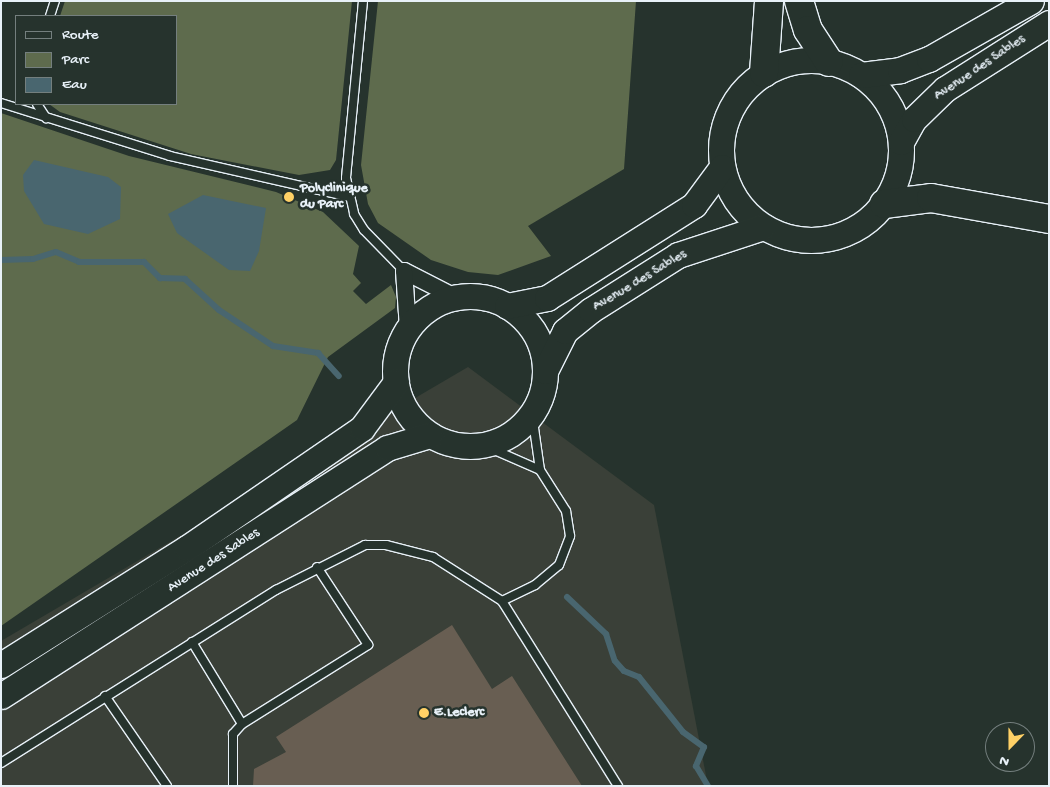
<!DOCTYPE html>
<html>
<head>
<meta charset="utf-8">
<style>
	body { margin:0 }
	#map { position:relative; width:1050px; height:787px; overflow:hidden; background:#26332d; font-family:"Gochi Hand",sans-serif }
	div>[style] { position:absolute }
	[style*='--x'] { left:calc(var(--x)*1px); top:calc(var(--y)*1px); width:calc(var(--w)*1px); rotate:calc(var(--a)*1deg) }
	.built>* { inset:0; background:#3a4038 }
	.green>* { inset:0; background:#5e6b4d }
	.water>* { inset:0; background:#49666f }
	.stream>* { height:6px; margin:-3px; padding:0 3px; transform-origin:3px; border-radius:3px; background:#49666f }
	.building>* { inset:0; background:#685e52 }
	.roads { filter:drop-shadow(1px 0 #e8f1f8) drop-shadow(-1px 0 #e8f1f8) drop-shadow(0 1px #e8f1f8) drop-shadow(0 -1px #e8f1f8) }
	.service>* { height:8px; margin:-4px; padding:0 4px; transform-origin:4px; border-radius:4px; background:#26332d }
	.minor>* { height:16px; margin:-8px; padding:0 8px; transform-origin:8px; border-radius:8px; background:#26332d }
	.primary>* { height:25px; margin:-12.5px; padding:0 12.5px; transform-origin:12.5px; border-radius:12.5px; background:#26332d }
	.primary>.ring { margin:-12.5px; padding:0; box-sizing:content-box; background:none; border:25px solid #26332d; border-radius:50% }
	.trunk>* { height:28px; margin:-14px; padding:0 14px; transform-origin:14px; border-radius:14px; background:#26332d }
	.dots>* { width:14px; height:14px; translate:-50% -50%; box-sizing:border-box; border:2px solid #26332d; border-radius:50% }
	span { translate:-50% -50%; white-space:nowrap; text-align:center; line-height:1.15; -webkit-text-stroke:5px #26332d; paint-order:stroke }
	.street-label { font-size:14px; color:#e8f1f8 }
	.poi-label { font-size:14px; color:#e8f1f8; font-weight:700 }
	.left { translate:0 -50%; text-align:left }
	.frame { position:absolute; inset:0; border:2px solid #e8f1f8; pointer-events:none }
	.legend { position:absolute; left:15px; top:15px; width:162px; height:90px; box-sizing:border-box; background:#26332d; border:1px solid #747f7e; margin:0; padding:6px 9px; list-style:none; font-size:15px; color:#e8f1f8 }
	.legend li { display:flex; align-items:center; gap:10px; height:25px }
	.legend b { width:25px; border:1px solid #747f7e }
	.north { position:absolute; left:985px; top:722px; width:50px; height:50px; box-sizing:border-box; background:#26332d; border:1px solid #747f7e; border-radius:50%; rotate:202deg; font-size:14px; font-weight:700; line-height:20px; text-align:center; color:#e8f1f8 }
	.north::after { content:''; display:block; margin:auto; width:18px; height:22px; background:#ffd166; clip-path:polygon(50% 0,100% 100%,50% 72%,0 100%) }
</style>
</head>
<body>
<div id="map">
	<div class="built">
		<div style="clip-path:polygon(468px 367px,654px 505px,708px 786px,1px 786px,1px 641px)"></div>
	</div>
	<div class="green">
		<div style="clip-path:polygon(65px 1px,352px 1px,336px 160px,330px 170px,299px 175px,191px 154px,60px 112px,49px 104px,176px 104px,176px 16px,60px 16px)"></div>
		<div style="clip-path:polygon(378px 1px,636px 1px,624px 169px,528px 226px,551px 256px,498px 275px,468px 272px,431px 260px,378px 223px,368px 204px,361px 165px)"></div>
		<div style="clip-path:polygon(1px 113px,129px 156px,276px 192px,323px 212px,359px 246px,353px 274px,361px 283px,353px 291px,366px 304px,391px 285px,396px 297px,395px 308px,328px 357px,297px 420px,1px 626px)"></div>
	</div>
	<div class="water">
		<div style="clip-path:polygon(34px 160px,108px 177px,121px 187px,120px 219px,88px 234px,44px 224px,24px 191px,23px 175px)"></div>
		<div style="clip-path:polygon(203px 195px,266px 208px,259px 251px,250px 271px,229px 270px,177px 233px,168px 214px)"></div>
	</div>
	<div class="stream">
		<div style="--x:1;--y:260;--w:32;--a:-2"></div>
		<div style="--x:33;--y:259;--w:24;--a:-17"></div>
		<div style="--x:56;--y:252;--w:25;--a:23"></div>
		<div style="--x:79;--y:262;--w:65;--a:0"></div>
		<div style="--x:144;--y:262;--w:23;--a:45"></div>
		<div style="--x:160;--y:278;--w:25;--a:2"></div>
		<div style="--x:185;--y:279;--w:46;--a:42.4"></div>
		<div style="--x:219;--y:310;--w:65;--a:33.7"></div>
		<div style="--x:273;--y:346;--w:46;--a:8.8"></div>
		<div style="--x:318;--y:353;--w:31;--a:48"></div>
		<div style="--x:567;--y:597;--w:54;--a:43.5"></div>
		<div style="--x:606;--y:634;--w:28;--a:72"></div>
		<div style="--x:615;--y:661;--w:13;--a:48"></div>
		<div style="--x:624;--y:671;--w:16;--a:22"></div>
		<div style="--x:639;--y:677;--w:70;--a:51.3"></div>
		<div style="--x:683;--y:732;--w:26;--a:36"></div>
		<div style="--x:704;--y:747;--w:21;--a:113"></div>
		<div style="--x:696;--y:766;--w:23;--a:59"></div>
	</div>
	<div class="building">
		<div style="clip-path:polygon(452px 625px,492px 689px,512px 676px,582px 786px,253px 786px,254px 769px,286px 752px,276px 737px)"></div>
	</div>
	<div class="roads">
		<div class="service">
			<div style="--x:363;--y:1;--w:178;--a:95.5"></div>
			<div style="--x:346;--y:178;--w:37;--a:77"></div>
			<div style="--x:354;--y:214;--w:19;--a:58"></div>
			<div style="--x:364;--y:230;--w:57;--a:45.7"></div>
			<div style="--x:50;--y:16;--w:16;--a:-72"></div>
			<div style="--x:1;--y:103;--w:177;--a:17.4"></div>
			<div style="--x:170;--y:156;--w:184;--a:12.9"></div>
			<div style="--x:37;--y:104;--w:17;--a:57"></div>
			<div style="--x:483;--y:445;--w:62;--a:23.7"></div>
			<div style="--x:502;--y:601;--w:37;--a:-26"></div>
			<div style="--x:535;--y:585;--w:31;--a:-40"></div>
			<div style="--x:559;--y:565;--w:31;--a:-69"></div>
			<div style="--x:570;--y:536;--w:25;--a:-99"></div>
			<div style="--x:566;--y:511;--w:49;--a:-122.4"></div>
			<div style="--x:540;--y:470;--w:57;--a:-98.1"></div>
			<div style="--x:192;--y:642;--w:96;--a:58.6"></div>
			<div style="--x:105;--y:696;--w:109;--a:55.4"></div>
			<div style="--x:1;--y:763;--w:325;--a:-32.2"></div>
			<div style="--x:276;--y:590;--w:100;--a:-26.8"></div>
			<div style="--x:365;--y:545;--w:21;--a:0"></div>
			<div style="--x:386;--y:545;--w:49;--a:14.3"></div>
			<div style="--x:433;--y:557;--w:82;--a:32.5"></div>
			<div style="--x:502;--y:601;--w:218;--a:57.9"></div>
			<div style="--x:233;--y:786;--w:52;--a:-90"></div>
			<div style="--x:233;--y:734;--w:13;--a:-48"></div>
			<div style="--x:242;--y:724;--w:149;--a:-32.1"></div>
			<div style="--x:368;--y:645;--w:93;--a:-123.2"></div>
		</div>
		<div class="minor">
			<div style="--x:404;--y:271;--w:57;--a:27"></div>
			<div style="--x:404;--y:271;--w:57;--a:86"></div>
		</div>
		<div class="primary">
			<div class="ring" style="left:721px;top:60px;width:155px;height:155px"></div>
			<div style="--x:861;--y:75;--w:39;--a:-7"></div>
			<div style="--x:900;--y:70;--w:31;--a:-21"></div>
			<div style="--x:929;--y:59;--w:117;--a:-29.6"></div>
			<div style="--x:901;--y:142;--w:26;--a:-61"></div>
			<div style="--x:914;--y:119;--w:43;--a:-44.1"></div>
			<div style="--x:945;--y:89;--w:123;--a:-32.4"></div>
			<div class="ring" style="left:395px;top:296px;width:125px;height:125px"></div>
			<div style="--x:507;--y:306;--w:41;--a:-11.3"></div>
			<div style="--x:547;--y:298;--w:174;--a:-32.3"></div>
			<div style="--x:694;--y:205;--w:47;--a:-53.6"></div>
			<div style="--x:545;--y:371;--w:45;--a:-63.4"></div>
			<div style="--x:565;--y:331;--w:33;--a:-39"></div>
			<div style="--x:591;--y:310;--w:103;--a:-32.3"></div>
			<div style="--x:678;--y:255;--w:89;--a:-18.2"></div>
			<div style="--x:1;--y:665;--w:220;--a:-32.2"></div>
			<div style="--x:187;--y:548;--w:212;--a:-34.4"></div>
			<div style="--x:362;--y:428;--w:57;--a:-53.5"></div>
			<div style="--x:1;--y:696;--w:459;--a:-32.7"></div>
			<div style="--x:387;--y:448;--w:45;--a:-16.8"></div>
		</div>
		<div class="trunk">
			<div style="--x:799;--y:1;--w:30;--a:73"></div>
			<div style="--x:808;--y:30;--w:38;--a:57"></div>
			<div style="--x:764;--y:73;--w:72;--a:-86"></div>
			<div style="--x:884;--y:204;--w:47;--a:-7.3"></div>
			<div style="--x:931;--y:198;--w:120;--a:10.1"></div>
		</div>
	</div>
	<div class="dots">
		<div style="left:289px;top:197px;background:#ffd166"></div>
		<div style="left:424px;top:713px;background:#ffd166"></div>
	</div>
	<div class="street-label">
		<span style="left:980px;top:68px;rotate:-34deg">Avenue des Sables</span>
		<span style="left:640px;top:281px;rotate:-31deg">Avenue des Sables</span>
		<span style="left:214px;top:561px;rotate:-33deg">Avenue des Sables</span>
	</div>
	<div class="poi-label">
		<span class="left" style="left:300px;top:197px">Polyclinique<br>du Parc</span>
		<span class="left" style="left:434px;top:713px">E.Leclerc</span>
	</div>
	<div class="frame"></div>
	<ul class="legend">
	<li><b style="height:6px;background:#26332d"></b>Route</li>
	<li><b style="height:14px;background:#5e6b4d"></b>Parc</li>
	<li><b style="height:14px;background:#49666f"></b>Eau</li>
	</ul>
	<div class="north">N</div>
</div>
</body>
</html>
